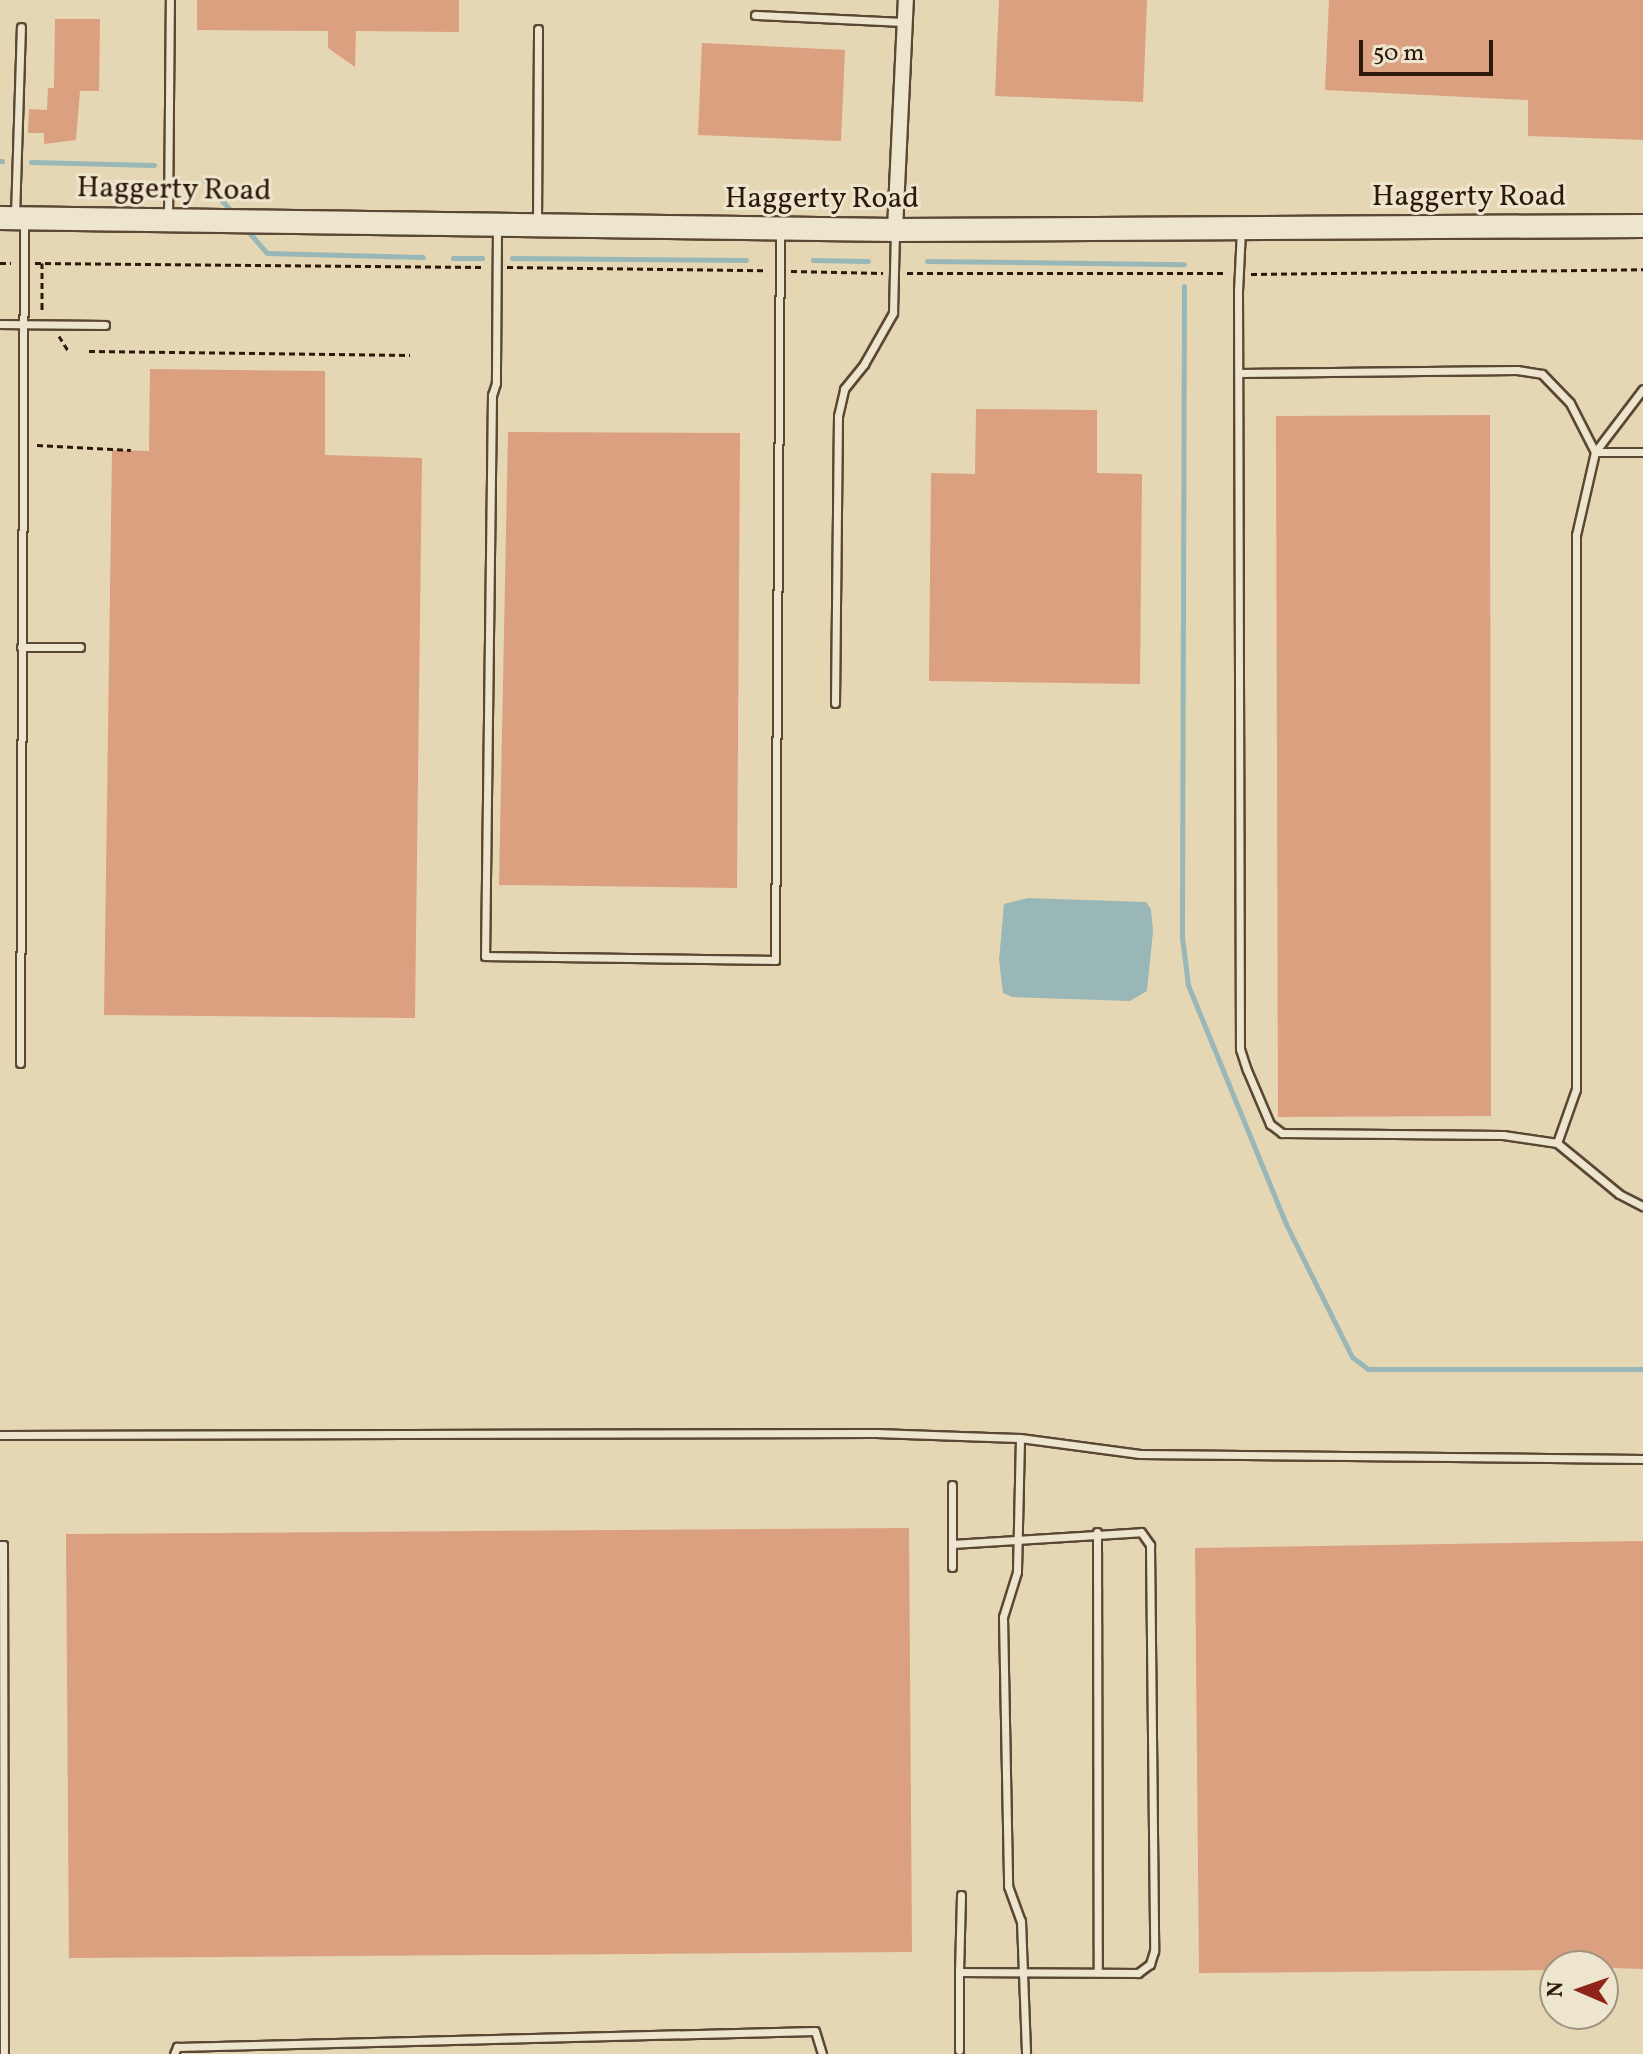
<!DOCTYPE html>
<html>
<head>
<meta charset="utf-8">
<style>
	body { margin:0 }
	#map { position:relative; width:1643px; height:2054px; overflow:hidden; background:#e5d7b4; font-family:Vollkorn,serif }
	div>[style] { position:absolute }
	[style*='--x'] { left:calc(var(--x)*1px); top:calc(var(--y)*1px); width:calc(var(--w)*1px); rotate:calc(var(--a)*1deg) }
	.water>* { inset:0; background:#99b7b6 }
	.stream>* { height:5px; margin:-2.5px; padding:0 2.5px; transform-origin:2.5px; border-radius:2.5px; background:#99b7b6 }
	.building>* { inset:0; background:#daa080 }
	.path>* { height:3px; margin-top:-1.5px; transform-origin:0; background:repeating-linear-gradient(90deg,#2c190a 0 6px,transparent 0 10px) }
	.roads { filter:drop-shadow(2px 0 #5a4834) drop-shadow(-2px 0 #5a4834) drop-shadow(0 2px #5a4834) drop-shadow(0 -2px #5a4834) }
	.lane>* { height:7px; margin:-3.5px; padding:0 3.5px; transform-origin:3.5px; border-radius:3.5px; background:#eee5ce }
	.street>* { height:14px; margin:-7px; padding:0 7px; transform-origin:7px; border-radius:7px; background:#eee5ce }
	.secondary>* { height:22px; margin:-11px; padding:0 11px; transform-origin:11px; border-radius:11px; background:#eee5ce }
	span { translate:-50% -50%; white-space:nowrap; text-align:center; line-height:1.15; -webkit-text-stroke:6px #eee5ce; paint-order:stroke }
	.street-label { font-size:30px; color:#2c190a }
	.north { position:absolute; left:1539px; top:1950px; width:80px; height:80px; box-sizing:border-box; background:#eee5ce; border:2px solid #a09380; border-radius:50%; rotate:272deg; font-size:22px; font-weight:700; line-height:32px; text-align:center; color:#2c190a }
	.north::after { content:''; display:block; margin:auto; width:28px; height:36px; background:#8f2418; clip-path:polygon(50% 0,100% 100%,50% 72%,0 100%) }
	.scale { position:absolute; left:1359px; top:40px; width:134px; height:36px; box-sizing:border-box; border:4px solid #2c190a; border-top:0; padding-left:10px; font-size:24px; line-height:28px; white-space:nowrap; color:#2c190a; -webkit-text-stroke:6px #eee5ce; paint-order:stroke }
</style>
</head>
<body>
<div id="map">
	<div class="water">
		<div style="clip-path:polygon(1028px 898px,1146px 902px,1151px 909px,1153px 931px,1147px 991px,1130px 1001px,1012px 997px,1003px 993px,999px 960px,1004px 904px)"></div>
	</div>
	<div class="stream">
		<div style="--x:0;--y:161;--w:2;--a:0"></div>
		<div style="--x:31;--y:162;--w:123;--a:1.4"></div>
		<div style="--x:204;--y:180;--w:43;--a:48.8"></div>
		<div style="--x:246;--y:229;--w:32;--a:49"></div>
		<div style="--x:267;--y:253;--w:156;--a:1.5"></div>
		<div style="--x:453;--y:258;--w:29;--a:0"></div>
		<div style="--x:512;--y:258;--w:234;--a:0.5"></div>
		<div style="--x:813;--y:260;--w:55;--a:1"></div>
		<div style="--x:927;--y:261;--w:257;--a:0.7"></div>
		<div style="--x:1184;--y:286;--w:651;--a:90.18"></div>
		<div style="--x:1182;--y:937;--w:48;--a:82.9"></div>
		<div style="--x:1188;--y:985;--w:258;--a:67.7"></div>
		<div style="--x:1286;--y:1224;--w:148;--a:63.6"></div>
		<div style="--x:1352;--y:1357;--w:20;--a:37"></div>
		<div style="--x:1368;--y:1369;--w:275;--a:0"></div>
	</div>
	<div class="building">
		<div style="clip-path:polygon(197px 0,459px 0,459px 32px,356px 31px,355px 67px,328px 48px,328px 31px,197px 30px)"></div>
		<div style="clip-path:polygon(999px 0,1147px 0,1143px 102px,995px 96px)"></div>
		<div style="clip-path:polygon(1329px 0,1643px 0,1643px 140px,1528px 136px,1528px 100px,1325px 90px)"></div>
		<div style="clip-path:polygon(55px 19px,100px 19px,99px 91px,80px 91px,76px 140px,44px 144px,44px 133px,28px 133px,29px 109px,47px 110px,48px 88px,54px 88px)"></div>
		<div style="clip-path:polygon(702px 43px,845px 50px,841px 141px,698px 135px)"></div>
		<div style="clip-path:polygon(150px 369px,325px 371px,325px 455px,422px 458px,415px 1018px,104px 1015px,112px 450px,149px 451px)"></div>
		<div style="clip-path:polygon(976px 409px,1097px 410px,1097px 473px,1142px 474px,1140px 684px,929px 681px,931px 473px,975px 474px)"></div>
		<div style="clip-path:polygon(1490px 415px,1491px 1116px,1278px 1117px,1276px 416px)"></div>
		<div style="clip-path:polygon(508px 432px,740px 433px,737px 888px,499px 885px)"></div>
		<div style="clip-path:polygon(909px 1528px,912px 1952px,69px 1958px,66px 1534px)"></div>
		<div style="clip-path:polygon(1643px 1541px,1643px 1969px,1555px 1966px,1555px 1970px,1199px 1973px,1195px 1548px)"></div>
	</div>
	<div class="path">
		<div style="--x:0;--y:263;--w:11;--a:0"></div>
		<div style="--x:35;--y:263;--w:448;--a:0.5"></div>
		<div style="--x:42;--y:263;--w:48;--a:90"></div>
		<div style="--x:507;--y:267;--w:260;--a:0.7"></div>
		<div style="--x:791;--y:271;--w:92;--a:1.2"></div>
		<div style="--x:907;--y:273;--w:320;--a:0"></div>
		<div style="--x:1251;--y:274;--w:392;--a:-0.7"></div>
		<div style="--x:59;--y:336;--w:19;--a:58"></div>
		<div style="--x:89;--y:351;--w:321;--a:0.7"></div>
		<div style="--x:37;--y:445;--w:94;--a:3"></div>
	</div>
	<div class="roads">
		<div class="lane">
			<div style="--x:755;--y:15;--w:150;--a:2.7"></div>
			<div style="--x:15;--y:216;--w:189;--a:-88.2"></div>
			<div style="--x:168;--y:218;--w:218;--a:-89.5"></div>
			<div style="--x:537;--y:224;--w:195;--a:-89.7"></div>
			<div style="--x:497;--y:228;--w:155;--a:90.4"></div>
			<div style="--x:496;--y:383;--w:13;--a:108"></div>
			<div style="--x:492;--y:395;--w:561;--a:90.71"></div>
			<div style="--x:485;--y:956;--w:290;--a:0.8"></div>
			<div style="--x:775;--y:960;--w:729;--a:-89.61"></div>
			<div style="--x:1241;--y:230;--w:61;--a:92.8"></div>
			<div style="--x:1238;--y:291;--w:758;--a:89.85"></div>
			<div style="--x:1240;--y:1049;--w:22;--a:72"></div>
			<div style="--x:1247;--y:1070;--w:59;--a:66.9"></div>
			<div style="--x:1270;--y:1124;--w:15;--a:37"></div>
			<div style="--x:1282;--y:1133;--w:221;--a:0.5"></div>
			<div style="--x:1503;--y:1135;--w:55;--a:8.4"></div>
			<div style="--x:1557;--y:1143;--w:80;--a:39.4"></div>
			<div style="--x:1619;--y:1194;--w:27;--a:27"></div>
			<div style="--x:0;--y:324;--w:105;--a:0.5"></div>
			<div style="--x:1239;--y:373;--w:278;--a:-0.6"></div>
			<div style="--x:1517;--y:370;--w:25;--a:9"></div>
			<div style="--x:1542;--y:374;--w:40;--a:46"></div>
			<div style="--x:1570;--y:403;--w:55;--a:63"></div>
			<div style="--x:1595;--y:452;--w:48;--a:0"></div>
			<div style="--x:21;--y:647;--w:59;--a:0"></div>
			<div style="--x:835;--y:703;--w:287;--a:-89.4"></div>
			<div style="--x:838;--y:416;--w:28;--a:-77"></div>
			<div style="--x:844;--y:389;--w:32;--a:-51"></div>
			<div style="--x:864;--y:364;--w:59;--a:-60.4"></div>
			<div style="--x:893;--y:313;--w:81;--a:-88.6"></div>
			<div style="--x:20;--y:1063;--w:842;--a:-89.73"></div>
			<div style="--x:1557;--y:1143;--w:57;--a:-70.6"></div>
			<div style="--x:1576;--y:1089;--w:554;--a:-90"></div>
			<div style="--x:1576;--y:535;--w:85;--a:-77.1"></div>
			<div style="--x:1595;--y:452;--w:79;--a:-52.7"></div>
			<div style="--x:0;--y:1435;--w:876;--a:-0.13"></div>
			<div style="--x:876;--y:1433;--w:144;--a:2"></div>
			<div style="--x:1020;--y:1438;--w:121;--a:7.6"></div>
			<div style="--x:1140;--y:1454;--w:503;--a:0.57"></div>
			<div style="--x:1020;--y:1438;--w:134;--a:91.3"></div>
			<div style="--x:1017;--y:1572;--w:47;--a:107.3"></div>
			<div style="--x:1003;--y:1617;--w:269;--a:88.9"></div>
			<div style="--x:1008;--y:1886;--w:37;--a:70"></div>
			<div style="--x:1021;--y:1921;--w:133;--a:87.8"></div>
			<div style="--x:952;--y:1485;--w:82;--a:90"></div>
			<div style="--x:1097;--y:1532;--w:440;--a:89.9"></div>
			<div style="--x:952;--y:1544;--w:189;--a:-3.6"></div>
			<div style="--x:1141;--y:1532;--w:16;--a:55"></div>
			<div style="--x:1150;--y:1545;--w:406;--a:89.4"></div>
			<div style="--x:1154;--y:1951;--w:14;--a:107"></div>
			<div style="--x:1150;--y:1964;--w:15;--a:143"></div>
			<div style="--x:1138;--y:1973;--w:179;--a:-179.7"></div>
			<div style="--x:959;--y:1972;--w:78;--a:90"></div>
			<div style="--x:0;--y:1545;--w:3;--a:0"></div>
			<div style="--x:3;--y:1545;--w:509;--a:89.89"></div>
			<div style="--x:959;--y:1972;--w:77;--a:-88.5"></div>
			<div style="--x:174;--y:2054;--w:8;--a:-67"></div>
			<div style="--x:177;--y:2047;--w:638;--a:-1.44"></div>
			<div style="--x:815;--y:2031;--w:24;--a:73"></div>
		</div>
		<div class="street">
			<div style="--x:895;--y:230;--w:230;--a:-87.3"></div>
		</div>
		<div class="secondary">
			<div style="--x:0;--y:218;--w:895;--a:0.77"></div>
			<div style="--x:895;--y:230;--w:748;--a:-0.31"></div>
		</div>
	</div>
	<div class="street-label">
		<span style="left:174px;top:190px;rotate:1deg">Haggerty Road</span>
		<span style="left:1469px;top:197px">Haggerty Road</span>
		<span style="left:822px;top:199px">Haggerty Road</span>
	</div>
	<div class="north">N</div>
	<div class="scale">50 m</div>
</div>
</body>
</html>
